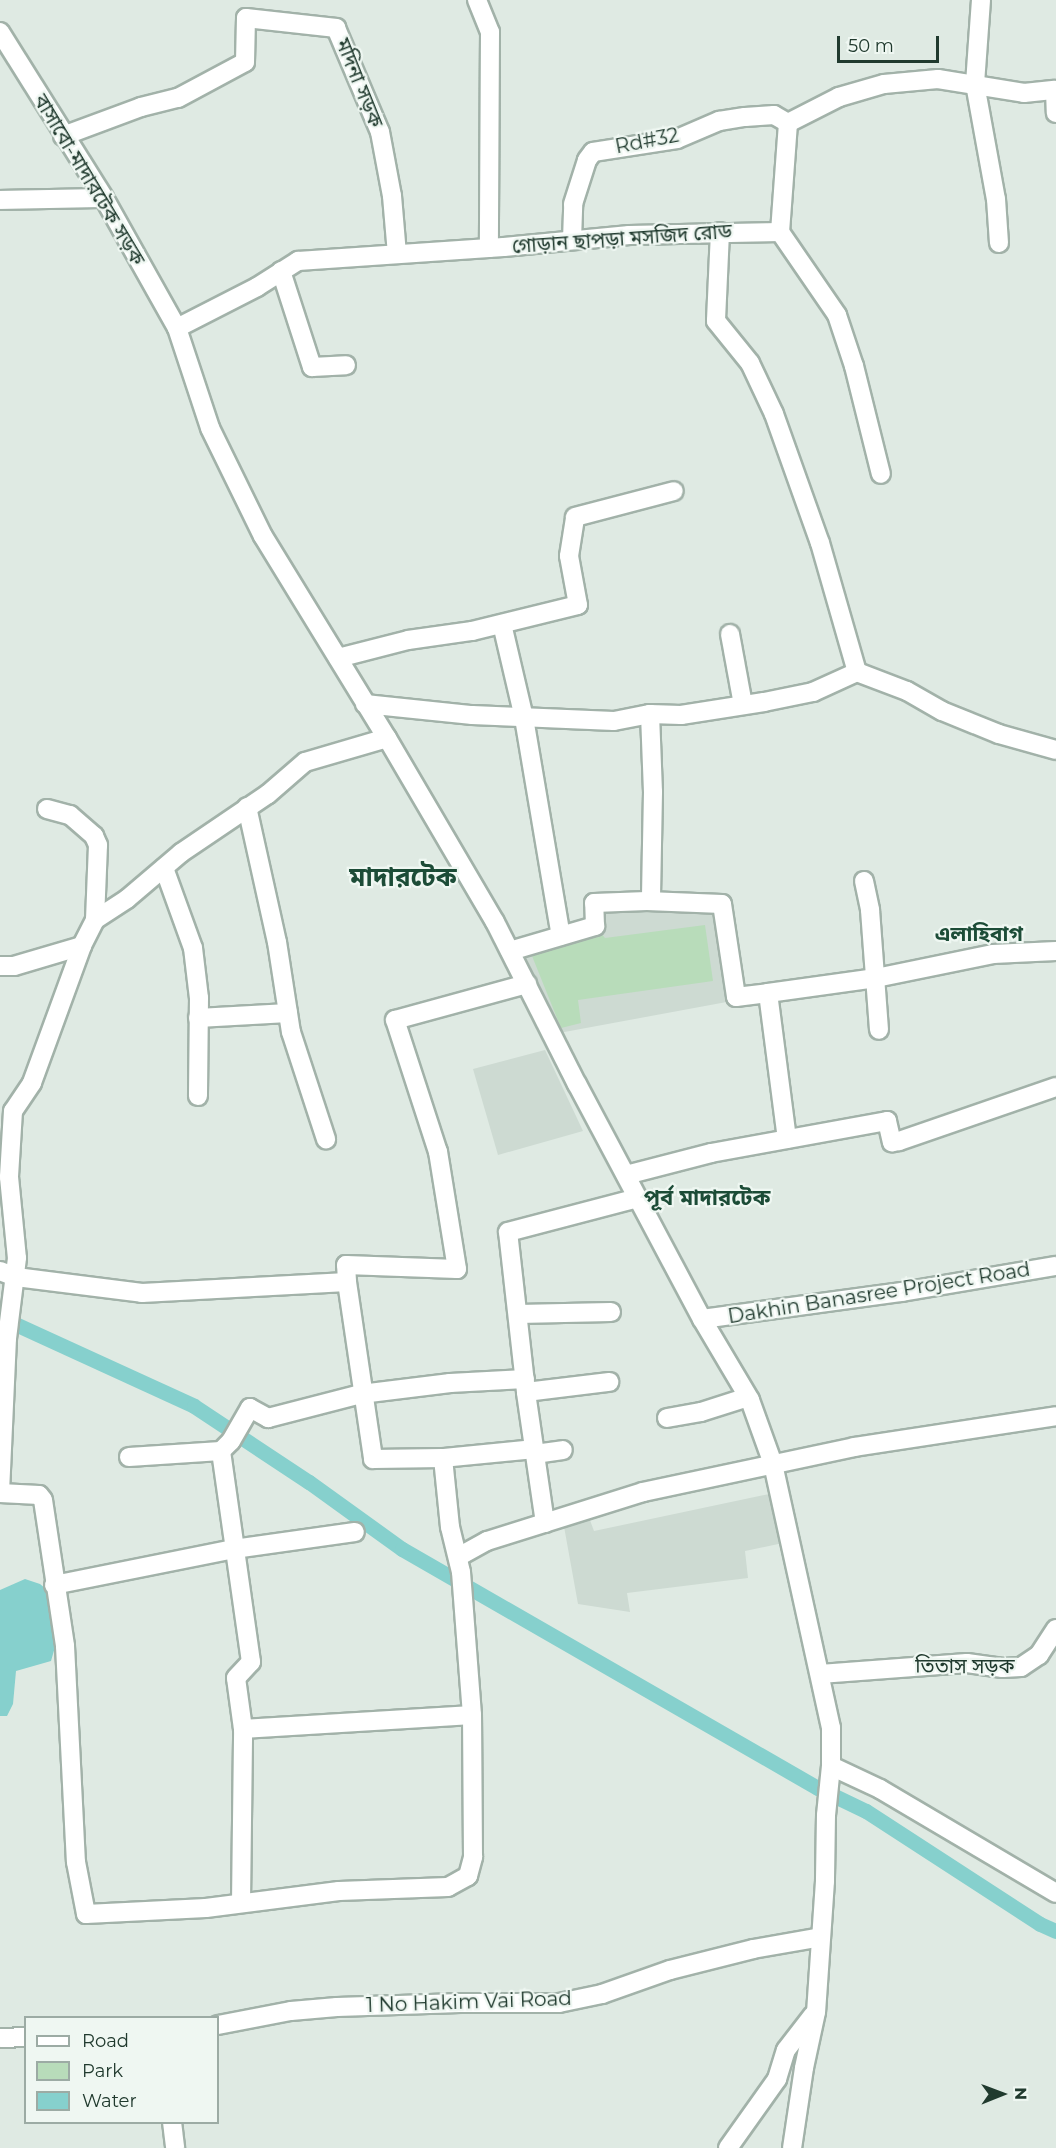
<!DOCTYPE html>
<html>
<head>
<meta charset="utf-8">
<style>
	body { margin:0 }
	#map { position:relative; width:1056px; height:2148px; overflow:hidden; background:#dfeae3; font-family:Montserrat,"Noto Sans Bengali",sans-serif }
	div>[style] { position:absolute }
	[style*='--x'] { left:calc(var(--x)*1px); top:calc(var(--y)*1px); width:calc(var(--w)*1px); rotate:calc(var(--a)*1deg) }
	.built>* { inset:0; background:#cddad2 }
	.green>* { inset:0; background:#b8dcba }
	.water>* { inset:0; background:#86d0cd }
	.canal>* { height:15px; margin:-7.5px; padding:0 7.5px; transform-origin:7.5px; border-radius:7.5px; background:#86d0cd }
	.roads { filter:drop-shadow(2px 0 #a2b2a9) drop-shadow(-2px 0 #a2b2a9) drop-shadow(0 2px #a2b2a9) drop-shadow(0 -2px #a2b2a9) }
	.minor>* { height:18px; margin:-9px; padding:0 9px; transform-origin:9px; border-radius:9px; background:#fff }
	span { translate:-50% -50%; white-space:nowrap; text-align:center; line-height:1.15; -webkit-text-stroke:4.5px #eff7f2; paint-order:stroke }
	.street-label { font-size:20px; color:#203a2e }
	.neighbourhood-label { font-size:21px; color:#1c4c37; font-weight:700 }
	.quarter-label { font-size:22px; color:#1c4c37; font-weight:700 }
	.district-label { font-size:26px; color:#1c4c37; font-weight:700 }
	.legend { position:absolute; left:24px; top:2016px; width:195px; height:108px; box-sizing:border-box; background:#eff7f2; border:2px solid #9caba4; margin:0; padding:8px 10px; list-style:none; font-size:18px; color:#203a2e }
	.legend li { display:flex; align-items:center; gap:12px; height:30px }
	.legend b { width:30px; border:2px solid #9caba4 }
	.north { position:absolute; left:972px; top:2064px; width:60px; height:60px; -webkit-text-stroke:4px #eff7f2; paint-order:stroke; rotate:89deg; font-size:16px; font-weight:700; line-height:24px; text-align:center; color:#203a2e }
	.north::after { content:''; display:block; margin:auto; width:21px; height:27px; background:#203a2e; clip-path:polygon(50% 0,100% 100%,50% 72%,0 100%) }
	.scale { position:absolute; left:837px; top:36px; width:102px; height:27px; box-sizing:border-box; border:3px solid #203a2e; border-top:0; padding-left:8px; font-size:18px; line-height:21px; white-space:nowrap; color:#203a2e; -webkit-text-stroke:4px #eff7f2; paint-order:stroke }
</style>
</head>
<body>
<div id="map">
	<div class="built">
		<div style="clip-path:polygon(601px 908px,720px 908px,732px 1001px,559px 1033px,524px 953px,599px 931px)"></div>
		<div style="clip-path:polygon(545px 1050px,583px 1131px,498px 1155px,473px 1069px)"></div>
		<div style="clip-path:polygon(774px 1493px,783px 1543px,745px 1551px,748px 1578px,627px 1593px,630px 1612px,578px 1604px,563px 1521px,587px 1512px,594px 1531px)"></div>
	</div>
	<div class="green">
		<div style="clip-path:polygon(705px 925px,713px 981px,578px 1000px,581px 1023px,561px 1028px,530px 951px,599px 931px,605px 938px)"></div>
	</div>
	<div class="water">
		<div style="clip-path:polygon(25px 1579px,40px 1584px,46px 1589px,57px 1640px,51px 1661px,16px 1671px,13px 1704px,7px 1716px,0 1716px,0 1590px)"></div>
	</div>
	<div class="canal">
		<div style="--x:0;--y:1317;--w:213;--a:24.6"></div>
		<div style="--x:194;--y:1406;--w:138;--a:33.5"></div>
		<div style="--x:309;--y:1482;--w:115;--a:35.8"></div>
		<div style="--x:402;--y:1549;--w:480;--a:29.9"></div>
		<div style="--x:818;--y:1788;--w:53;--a:25.6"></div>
		<div style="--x:866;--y:1811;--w:207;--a:33"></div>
		<div style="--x:1040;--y:1924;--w:17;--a:24"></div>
	</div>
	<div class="roads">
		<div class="minor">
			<div style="--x:477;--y:0;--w:35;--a:68"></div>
			<div style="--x:490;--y:32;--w:216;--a:90.3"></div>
			<div style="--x:981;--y:0;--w:84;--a:94.1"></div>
			<div style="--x:975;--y:84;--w:117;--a:79.7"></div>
			<div style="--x:996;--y:199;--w:44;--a:86.1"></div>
			<div style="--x:0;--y:32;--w:196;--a:57.9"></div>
			<div style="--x:104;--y:198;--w:149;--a:60.7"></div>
			<div style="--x:177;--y:328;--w:105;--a:71.7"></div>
			<div style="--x:210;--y:428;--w:120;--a:63.9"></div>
			<div style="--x:263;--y:536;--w:237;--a:58.5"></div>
			<div style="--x:387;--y:738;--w:213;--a:59.6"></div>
			<div style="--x:495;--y:922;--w:182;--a:63.2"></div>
			<div style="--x:577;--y:1084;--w:266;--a:62"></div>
			<div style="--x:702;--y:1319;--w:94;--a:59.3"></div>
			<div style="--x:750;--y:1400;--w:68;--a:70.2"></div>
			<div style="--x:773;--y:1464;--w:270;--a:77.6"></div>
			<div style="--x:831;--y:1728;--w:38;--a:90"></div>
			<div style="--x:831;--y:1766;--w:49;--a:95.8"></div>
			<div style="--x:826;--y:1815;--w:66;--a:90.9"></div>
			<div style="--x:825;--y:1881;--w:131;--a:93.9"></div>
			<div style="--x:816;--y:2012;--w:57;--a:102.1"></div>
			<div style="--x:804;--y:2068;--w:81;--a:98.5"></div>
			<div style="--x:63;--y:136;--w:83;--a:-20.4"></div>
			<div style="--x:141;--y:107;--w:38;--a:-14"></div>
			<div style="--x:178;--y:98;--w:76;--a:-28.2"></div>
			<div style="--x:245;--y:62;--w:44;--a:-88.7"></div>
			<div style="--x:246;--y:18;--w:91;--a:6.3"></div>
			<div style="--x:336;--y:28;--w:113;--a:67.1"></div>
			<div style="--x:380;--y:132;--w:65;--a:79.4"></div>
			<div style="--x:392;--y:196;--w:58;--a:85.1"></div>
			<div style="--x:0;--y:200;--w:104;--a:-1.1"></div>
			<div style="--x:720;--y:232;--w:89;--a:92.6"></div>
			<div style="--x:716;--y:321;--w:54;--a:51"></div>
			<div style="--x:750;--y:363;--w:56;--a:64.8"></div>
			<div style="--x:774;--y:414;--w:137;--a:70.4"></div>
			<div style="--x:820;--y:543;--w:134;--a:74"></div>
			<div style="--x:780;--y:232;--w:101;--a:55.5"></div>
			<div style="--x:837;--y:315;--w:54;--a:71.6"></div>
			<div style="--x:854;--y:366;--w:111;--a:76"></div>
			<div style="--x:572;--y:240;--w:36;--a:-88"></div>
			<div style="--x:573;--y:204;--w:46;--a:-72.3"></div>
			<div style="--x:587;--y:160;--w:10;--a:-53"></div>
			<div style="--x:593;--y:152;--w:85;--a:-8.8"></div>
			<div style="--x:677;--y:139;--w:46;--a:-23.2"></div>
			<div style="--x:719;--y:121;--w:26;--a:-9"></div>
			<div style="--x:745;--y:117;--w:29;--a:-4"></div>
			<div style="--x:774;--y:115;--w:16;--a:30"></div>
			<div style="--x:281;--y:271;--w:101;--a:72.1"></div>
			<div style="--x:312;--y:367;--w:34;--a:-3"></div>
			<div style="--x:177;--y:328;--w:90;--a:-27.1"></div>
			<div style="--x:257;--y:287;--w:49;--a:-32.4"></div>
			<div style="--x:298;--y:261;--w:206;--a:-3.9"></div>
			<div style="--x:504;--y:247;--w:126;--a:-5.5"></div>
			<div style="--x:629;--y:235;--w:151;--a:-1.1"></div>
			<div style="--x:780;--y:232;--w:109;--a:-85.8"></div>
			<div style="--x:788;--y:123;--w:57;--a:-27"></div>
			<div style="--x:839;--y:97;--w:47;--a:-16.1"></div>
			<div style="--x:884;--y:84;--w:54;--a:-5.3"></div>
			<div style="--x:938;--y:79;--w:87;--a:9.2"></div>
			<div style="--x:1024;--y:93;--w:31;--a:-6"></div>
			<div style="--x:1055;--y:90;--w:23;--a:88"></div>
			<div style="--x:502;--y:624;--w:97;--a:76.8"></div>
			<div style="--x:524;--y:718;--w:221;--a:80.4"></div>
			<div style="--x:730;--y:634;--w:72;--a:79.6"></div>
			<div style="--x:338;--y:658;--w:72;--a:-14.4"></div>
			<div style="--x:408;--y:640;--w:65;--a:-8"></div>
			<div style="--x:472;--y:631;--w:109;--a:-13.8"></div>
			<div style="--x:578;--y:605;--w:50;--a:-100.4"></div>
			<div style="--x:569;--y:556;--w:39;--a:-81"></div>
			<div style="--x:575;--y:517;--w:102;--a:-14.7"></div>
			<div style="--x:365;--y:704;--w:108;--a:5.9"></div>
			<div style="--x:472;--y:715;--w:142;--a:2.4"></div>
			<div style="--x:614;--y:721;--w:37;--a:-11"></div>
			<div style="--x:650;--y:714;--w:31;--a:2"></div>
			<div style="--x:681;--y:715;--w:84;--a:-8.9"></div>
			<div style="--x:764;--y:702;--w:50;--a:-11.5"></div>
			<div style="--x:813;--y:692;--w:48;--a:-24.4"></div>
			<div style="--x:857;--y:672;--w:53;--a:20.8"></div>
			<div style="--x:907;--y:691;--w:40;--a:29.7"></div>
			<div style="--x:942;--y:711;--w:61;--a:22"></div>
			<div style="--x:999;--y:734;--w:59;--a:15.7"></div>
			<div style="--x:650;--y:714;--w:78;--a:87.8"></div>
			<div style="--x:653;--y:792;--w:109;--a:91.1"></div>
			<div style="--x:387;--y:738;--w:85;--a:163.7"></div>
			<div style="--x:305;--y:762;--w:49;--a:139.1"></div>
			<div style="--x:268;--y:794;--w:105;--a:145.9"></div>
			<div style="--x:181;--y:853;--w:71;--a:139.6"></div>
			<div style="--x:127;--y:899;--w:38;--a:147"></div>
			<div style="--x:95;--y:920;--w:29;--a:117"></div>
			<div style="--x:82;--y:946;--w:146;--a:110.1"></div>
			<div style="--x:32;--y:1083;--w:34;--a:124"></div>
			<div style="--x:13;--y:1111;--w:66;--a:93.5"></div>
			<div style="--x:9;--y:1177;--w:81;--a:84.4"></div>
			<div style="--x:17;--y:1258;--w:81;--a:97.1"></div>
			<div style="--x:7;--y:1338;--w:155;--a:92.6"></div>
			<div style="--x:0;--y:1493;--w:39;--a:3"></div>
			<div style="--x:39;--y:1495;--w:6;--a:51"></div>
			<div style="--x:43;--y:1500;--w:148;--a:81.4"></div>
			<div style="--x:65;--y:1646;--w:216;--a:87.1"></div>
			<div style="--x:76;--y:1862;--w:53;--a:79.1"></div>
			<div style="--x:86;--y:1914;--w:120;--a:-2.9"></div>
			<div style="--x:206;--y:1908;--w:134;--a:-7.3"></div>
			<div style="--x:339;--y:1891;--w:109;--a:-2.1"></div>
			<div style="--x:448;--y:1887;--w:23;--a:-29"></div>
			<div style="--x:468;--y:1876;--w:20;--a:-75"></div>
			<div style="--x:473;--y:1857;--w:142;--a:-90.4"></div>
			<div style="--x:472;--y:1715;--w:143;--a:-94.4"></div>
			<div style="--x:461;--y:1572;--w:46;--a:-103.7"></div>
			<div style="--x:450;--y:1527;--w:69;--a:-95.8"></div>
			<div style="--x:443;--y:1458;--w:91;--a:-5.6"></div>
			<div style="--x:247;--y:807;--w:138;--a:77.5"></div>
			<div style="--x:277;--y:942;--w:91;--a:81.2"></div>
			<div style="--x:291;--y:1032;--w:113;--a:71.9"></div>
			<div style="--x:47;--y:809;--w:24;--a:15"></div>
			<div style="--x:70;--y:815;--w:32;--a:41"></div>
			<div style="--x:94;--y:836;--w:10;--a:66"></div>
			<div style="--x:98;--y:845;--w:75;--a:92.3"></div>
			<div style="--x:164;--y:868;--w:85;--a:70.1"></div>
			<div style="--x:193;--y:948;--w:50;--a:83.2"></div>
			<div style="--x:199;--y:998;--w:98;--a:90.6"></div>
			<div style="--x:864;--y:881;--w:30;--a:78"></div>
			<div style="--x:870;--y:910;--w:120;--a:85.7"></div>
			<div style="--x:510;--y:951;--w:89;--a:-16.4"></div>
			<div style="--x:595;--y:926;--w:23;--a:-92"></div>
			<div style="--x:594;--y:903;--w:53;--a:-2.2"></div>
			<div style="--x:647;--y:901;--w:75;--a:2.3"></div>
			<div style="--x:722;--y:904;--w:94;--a:81.4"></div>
			<div style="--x:736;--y:997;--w:32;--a:-7"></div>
			<div style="--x:768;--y:993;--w:147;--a:82.6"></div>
			<div style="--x:0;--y:966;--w:14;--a:0"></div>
			<div style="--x:14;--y:966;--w:71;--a:-16.4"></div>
			<div style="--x:768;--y:993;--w:109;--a:-7.9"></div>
			<div style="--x:876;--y:978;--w:119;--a:-11.6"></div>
			<div style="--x:993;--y:954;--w:63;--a:-2.7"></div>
			<div style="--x:198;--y:1018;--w:90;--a:-3.2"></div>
			<div style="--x:626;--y:1175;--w:88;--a:-14.5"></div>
			<div style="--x:711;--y:1153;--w:179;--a:-10.3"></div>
			<div style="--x:887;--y:1121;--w:22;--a:77"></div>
			<div style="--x:892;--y:1142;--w:7;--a:-8"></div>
			<div style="--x:899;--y:1141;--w:166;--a:-19"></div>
			<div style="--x:0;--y:1271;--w:17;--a:21"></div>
			<div style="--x:16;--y:1277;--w:127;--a:7.2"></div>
			<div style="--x:142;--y:1293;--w:205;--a:-3.1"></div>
			<div style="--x:347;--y:1282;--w:17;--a:-93"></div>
			<div style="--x:346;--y:1265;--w:111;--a:2.1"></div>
			<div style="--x:457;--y:1269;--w:119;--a:-99.2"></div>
			<div style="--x:438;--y:1152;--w:139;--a:-108"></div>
			<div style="--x:395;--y:1020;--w:137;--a:-15.3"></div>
			<div style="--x:347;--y:1282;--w:179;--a:81.6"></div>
			<div style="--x:373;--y:1459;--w:70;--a:-0.8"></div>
			<div style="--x:518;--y:1314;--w:93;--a:-1.2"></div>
			<div style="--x:702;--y:1319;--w:202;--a:-7.7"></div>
			<div style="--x:902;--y:1292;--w:156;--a:-9.6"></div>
			<div style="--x:526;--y:1392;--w:84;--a:-6.9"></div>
			<div style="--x:667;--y:1418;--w:35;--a:-10"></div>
			<div style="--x:701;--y:1412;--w:49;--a:-17.7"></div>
			<div style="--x:535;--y:1454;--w:28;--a:-8"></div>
			<div style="--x:129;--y:1457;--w:92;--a:-3.7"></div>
			<div style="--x:545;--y:1523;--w:132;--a:-98.3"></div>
			<div style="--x:526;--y:1392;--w:161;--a:-96.4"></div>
			<div style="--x:508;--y:1232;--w:134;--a:-14.7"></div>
			<div style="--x:458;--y:1557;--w:33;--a:-29"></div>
			<div style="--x:487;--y:1541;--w:164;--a:-17.4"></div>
			<div style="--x:643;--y:1492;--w:216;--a:-12"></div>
			<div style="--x:854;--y:1447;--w:204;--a:-8.7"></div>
			<div style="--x:54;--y:1585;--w:184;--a:-11.3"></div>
			<div style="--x:234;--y:1549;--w:122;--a:-8"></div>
			<div style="--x:820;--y:1674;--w:147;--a:-4.3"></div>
			<div style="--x:967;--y:1663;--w:36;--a:8"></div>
			<div style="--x:1003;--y:1668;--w:18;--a:-3"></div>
			<div style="--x:1021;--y:1667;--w:22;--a:-34"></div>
			<div style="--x:1039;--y:1655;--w:31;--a:-57"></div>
			<div style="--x:243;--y:1729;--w:229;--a:-3.5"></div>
			<div style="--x:831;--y:1766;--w:54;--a:25.1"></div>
			<div style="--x:880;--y:1789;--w:204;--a:30.6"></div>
			<div style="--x:241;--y:1903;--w:174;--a:-89.3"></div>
			<div style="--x:243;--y:1729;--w:51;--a:-97.8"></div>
			<div style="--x:236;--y:1678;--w:22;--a:-47"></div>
			<div style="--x:251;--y:1662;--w:213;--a:-98.1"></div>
			<div style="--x:221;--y:1451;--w:14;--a:-45"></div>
			<div style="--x:231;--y:1441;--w:38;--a:-60"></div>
			<div style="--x:250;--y:1408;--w:21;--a:29"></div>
			<div style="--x:268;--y:1418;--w:96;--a:-14.5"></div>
			<div style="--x:361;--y:1394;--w:90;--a:-7"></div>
			<div style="--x:450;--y:1383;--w:75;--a:-3.1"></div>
			<div style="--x:218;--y:2025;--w:74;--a:-10.9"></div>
			<div style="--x:291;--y:2011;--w:46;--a:-5"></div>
			<div style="--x:337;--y:2007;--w:123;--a:-1.9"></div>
			<div style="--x:460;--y:2003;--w:99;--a:0"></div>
			<div style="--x:559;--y:2003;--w:44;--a:-11.8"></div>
			<div style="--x:602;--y:1994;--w:72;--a:-19.4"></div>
			<div style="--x:670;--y:1970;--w:86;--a:-14.2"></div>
			<div style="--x:753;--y:1949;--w:69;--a:-10"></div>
			<div style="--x:0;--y:2038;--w:26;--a:-2"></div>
			<div style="--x:172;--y:2122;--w:26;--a:83"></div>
			<div style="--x:728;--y:2148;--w:85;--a:-54.6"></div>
			<div style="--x:777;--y:2079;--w:30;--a:-73"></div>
			<div style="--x:786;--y:2050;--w:44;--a:-52.4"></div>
		</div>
	</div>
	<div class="street-label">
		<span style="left:359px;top:83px;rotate:68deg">মদিনা সড়ক</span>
		<span style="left:647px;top:141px;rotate:-11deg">Rd#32</span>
		<span style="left:89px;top:180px;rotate:59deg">বাসাবো-মাদারটেক সড়ক</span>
		<span style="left:622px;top:239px;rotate:-4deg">গোড়ান ছাপড়া মসজিদ রোড</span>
		<span style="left:879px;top:1293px;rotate:-9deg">Dakhin Banasree Project Road</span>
		<span style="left:965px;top:1666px">তিতাস সড়ক</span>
		<span style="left:469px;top:2002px;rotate:-2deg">1 No Hakim Vai Road</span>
	</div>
	<div class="neighbourhood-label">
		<span style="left:979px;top:934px">এলাহিবাগ</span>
	</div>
	<div class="quarter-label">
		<span style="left:707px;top:1198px">পূর্ব মাদারটেক</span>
	</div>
	<div class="district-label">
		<span style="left:403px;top:878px">মাদারটেক</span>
	</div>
	<ul class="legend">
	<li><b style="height:8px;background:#fff"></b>Road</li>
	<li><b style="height:16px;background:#b8dcba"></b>Park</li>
	<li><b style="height:16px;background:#86d0cd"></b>Water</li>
	</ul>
	<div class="north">N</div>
	<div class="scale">50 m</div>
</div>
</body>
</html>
